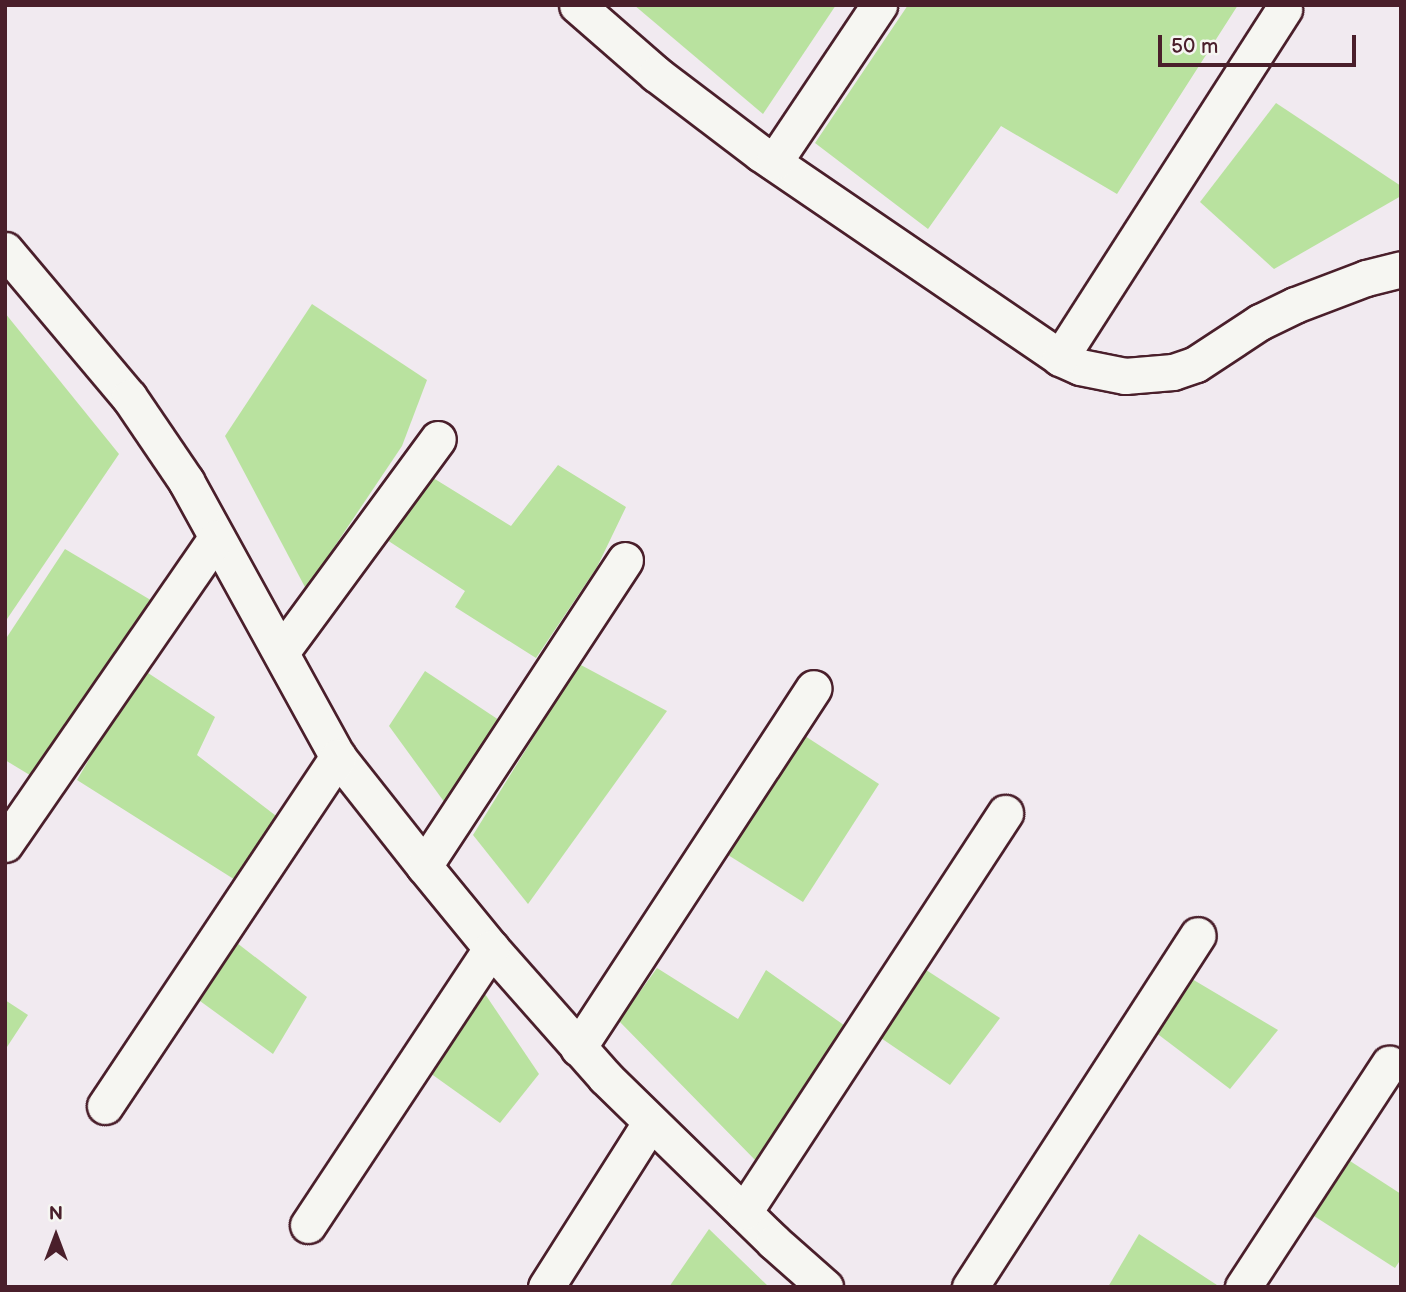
<!DOCTYPE html>
<html>
<head>
<meta charset="utf-8">
<style>
	body { margin:0 }
	#map { position:relative; width:1406px; height:1292px; overflow:hidden; background:#f1eaf0; font-family:"Balsamiq Sans",sans-serif }
	div>[style] { position:absolute }
	[style*='--x'] { left:calc(var(--x)*1px); top:calc(var(--y)*1px); width:calc(var(--w)*1px); rotate:calc(var(--a)*1deg) }
	.green>* { inset:0; background:#b9e29f }
	.roads { filter:drop-shadow(2px 0 #4a1f2b) drop-shadow(-2px 0 #4a1f2b) drop-shadow(0 2px #4a1f2b) drop-shadow(0 -2px #4a1f2b) }
	.minor>* { height:35px; margin:-17.5px; padding:0 17.5px; transform-origin:17.5px; border-radius:17.5px; background:#f6f6f2 }
	span { translate:-50% -50%; white-space:nowrap; text-align:center; line-height:1.15; -webkit-text-stroke:6px #f6f6f2; paint-order:stroke }
	.frame { position:absolute; inset:0; border:7px solid #4a1f2b; pointer-events:none }
	.north { position:absolute; left:21px; top:1201px; width:70px; height:70px; -webkit-text-stroke:5px #f6f6f2; paint-order:stroke; rotate:0deg; font-size:19px; font-weight:700; line-height:28px; text-align:center; color:#4a1f2b }
	.north::after { content:''; display:block; margin:auto; width:24px; height:32px; background:#4a1f2b; clip-path:polygon(50% 0,100% 100%,50% 72%,0 100%) }
	.scale { position:absolute; left:1158px; top:35px; width:198px; height:32px; box-sizing:border-box; border:4px solid #4a1f2b; border-top:0; padding-left:9px; font-size:21px; line-height:24px; white-space:nowrap; color:#4a1f2b; -webkit-text-stroke:5px #f6f6f2; paint-order:stroke }
</style>
</head>
<body>
<div id="map">
	<div class="green">
		<div style="clip-path:polygon(634px 5px,836px 5px,763px 114px)"></div>
		<div style="clip-path:polygon(908px 5px,1238px 5px,1117px 194px,1001px 126px,928px 229px,815px 143px)"></div>
		<div style="clip-path:polygon(1276px 103px,1401px 186px,1401px 196px,1274px 269px,1200px 202px)"></div>
		<div style="clip-path:polygon(312px 304px,427px 380px,402px 446px,306px 589px,225px 436px)"></div>
		<div style="clip-path:polygon(5px 313px,119px 454px,5px 622px)"></div>
		<div style="clip-path:polygon(558px 465px,626px 507px,597px 567px,536px 658px,455px 607px,465px 591px,387px 540px,430px 476px,511px 526px)"></div>
		<div style="clip-path:polygon(65px 549px,159px 605px,38px 780px,5px 760px,5px 640px)"></div>
		<div style="clip-path:polygon(579px 664px,667px 711px,528px 904px,473px 835px)"></div>
		<div style="clip-path:polygon(142px 669px,215px 717px,197px 755px,284px 822px,240px 883px,77px 780px)"></div>
		<div style="clip-path:polygon(425px 671px,505px 724px,445px 803px,389px 726px)"></div>
		<div style="clip-path:polygon(805px 736px,879px 784px,803px 902px,728px 855px)"></div>
		<div style="clip-path:polygon(237px 943px,307px 997px,273px 1054px,200px 1001px)"></div>
		<div style="clip-path:polygon(920px 966px,1000px 1018px,950px 1085px,875px 1034px)"></div>
		<div style="clip-path:polygon(657px 968px,738px 1019px,766px 970px,848px 1028px,758px 1163px,619px 1021px)"></div>
		<div style="clip-path:polygon(1192px 979px,1278px 1030px,1230px 1089px,1155px 1032px)"></div>
		<div style="clip-path:polygon(483px 991px,539px 1074px,500px 1123px,430px 1073px)"></div>
		<div style="clip-path:polygon(5px 1000px,28px 1015px,5px 1050px)"></div>
		<div style="clip-path:polygon(1350px 1161px,1401px 1194px,1401px 1259px,1395px 1268px,1314px 1216px)"></div>
		<div style="clip-path:polygon(709px 1229px,769px 1287px,669px 1287px)"></div>
		<div style="clip-path:polygon(1139px 1234px,1220px 1287px,1108px 1287px)"></div>
	</div>
	<div class="roads">
		<div class="minor">
			<div style="--x:577;--y:5;--w:105;--a:41.1"></div>
			<div style="--x:656;--y:74;--w:131;--a:37.2"></div>
			<div style="--x:760;--y:153;--w:363;--a:34.3"></div>
			<div style="--x:1060;--y:358;--w:22;--a:24"></div>
			<div style="--x:1080;--y:367;--w:46;--a:11.3"></div>
			<div style="--x:1125;--y:376;--w:48;--a:-4.8"></div>
			<div style="--x:1173;--y:372;--w:24;--a:-19"></div>
			<div style="--x:1196;--y:364;--w:77;--a:-33.3"></div>
			<div style="--x:1260;--y:322;--w:39;--a:-26"></div>
			<div style="--x:1295;--y:305;--w:76;--a:-20.8"></div>
			<div style="--x:1366;--y:278;--w:36;--a:-14"></div>
			<div style="--x:774;--y:162;--w:189;--a:-56.2"></div>
			<div style="--x:5;--y:250;--w:192;--a:49.9"></div>
			<div style="--x:129;--y:397;--w:102;--a:55.8"></div>
			<div style="--x:186;--y:481;--w:315;--a:61.2"></div>
			<div style="--x:338;--y:757;--w:139;--a:51.7"></div>
			<div style="--x:424;--y:866;--w:106;--a:50.7"></div>
			<div style="--x:491;--y:948;--w:172;--a:48.5"></div>
			<div style="--x:605;--y:1077;--w:236;--a:44.3"></div>
			<div style="--x:774;--y:1242;--w:68;--a:41.4"></div>
			<div style="--x:1060;--y:358;--w:415;--a:-57.3"></div>
			<div style="--x:282;--y:651;--w:263;--a:-53.7"></div>
			<div style="--x:5;--y:844;--w:372;--a:-55.4"></div>
			<div style="--x:424;--y:866;--w:366;--a:-56.7"></div>
			<div style="--x:578;--y:1048;--w:430;--a:-56.8"></div>
			<div style="--x:105;--y:1106;--w:420;--a:-56.3"></div>
			<div style="--x:744;--y:1212;--w:477;--a:-56.8"></div>
			<div style="--x:308;--y:1225;--w:332;--a:-56.5"></div>
			<div style="--x:546;--y:1287;--w:194;--a:-57.6"></div>
			<div style="--x:970;--y:1287;--w:419;--a:-57.1"></div>
			<div style="--x:1243;--y:1287;--w:267;--a:-56.8"></div>
		</div>
	</div>
	<div class="frame"></div>
	<div class="north">N</div>
	<div class="scale">50 m</div>
</div>
</body>
</html>
